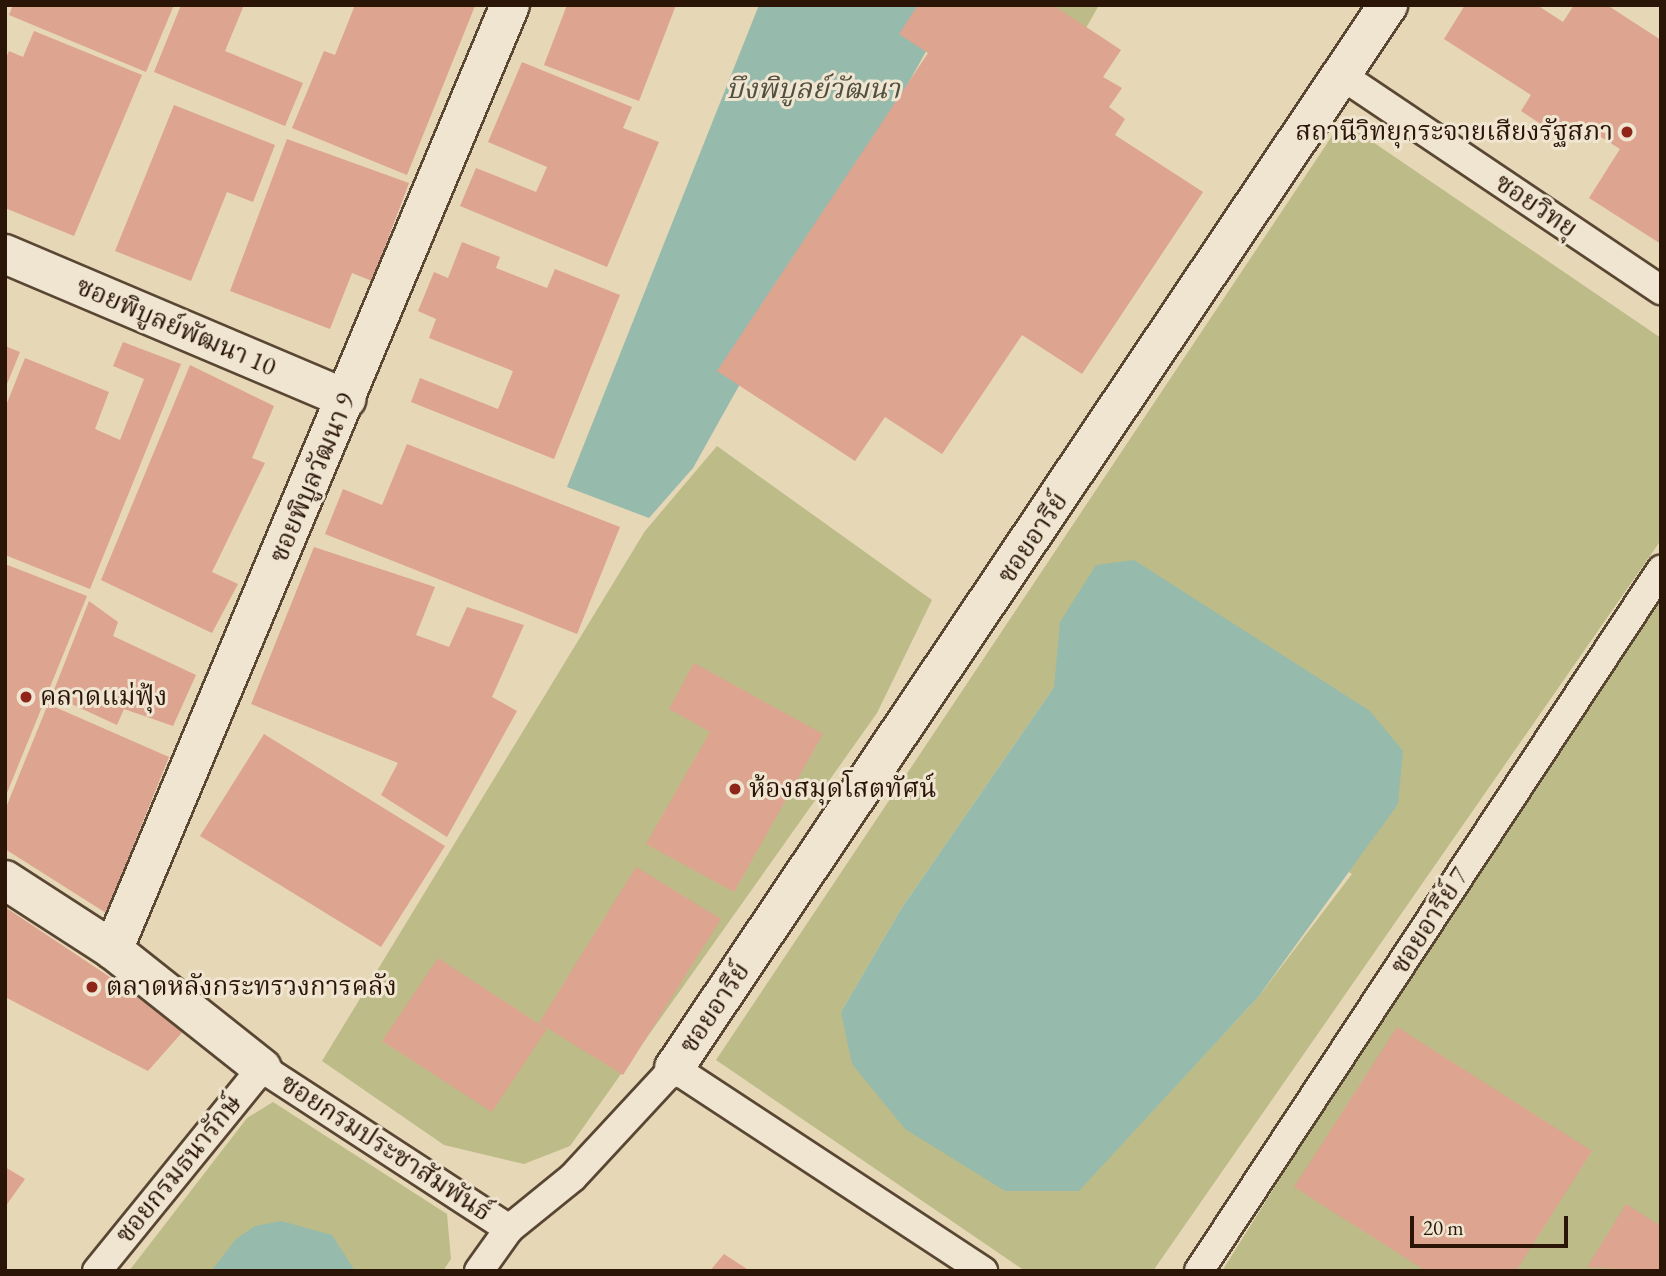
<!DOCTYPE html>
<html>
<head>
<meta charset="utf-8">
<style>
	body { margin:0 }
	#map { position:relative; width:1666px; height:1276px; overflow:hidden; background:#e6d7b6; font-family:"EB Garamond","Noto Serif Thai",serif }
	div>[style] { position:absolute }
	[style*='--x'] { left:calc(var(--x)*1px); top:calc(var(--y)*1px); width:calc(var(--w)*1px); rotate:calc(var(--a)*1deg) }
	.green>* { inset:0; background:#bdbc88 }
	.water>* { inset:0; background:#96baab }
	.building>* { inset:0; background:#dda48f }
	.roads { filter:drop-shadow(2px 0 #594633) drop-shadow(-2px 0 #594633) drop-shadow(0 2px #594633) drop-shadow(0 -2px #594633) }
	.lane>* { height:28px; margin:-14px; padding:0 14px; transform-origin:14px; border-radius:14px; background:#efe5d0 }
	.street>* { height:38px; margin:-19px; padding:0 19px; transform-origin:19px; border-radius:19px; background:#efe5d0 }
	.dots>* { width:19px; height:19px; translate:-50% -50%; box-sizing:border-box; border:4px solid #efe5d0; border-radius:50% }
	span { translate:-50% -50%; white-space:nowrap; text-align:center; line-height:1.15; -webkit-text-stroke:6px #efe5d0; paint-order:stroke }
	.poi-label { font-size:26px; color:#2a1507 }
	.right { translate:-100% -50%; text-align:right }
	.left { translate:0 -50%; text-align:left }
	.street-label { font-size:26px; color:#2a1507 }
	.water-label { font-size:28px; color:#504f40; font-style:italic }
	.frame { position:absolute; inset:0; border:7px solid #2a1507; pointer-events:none }
	.scale { position:absolute; left:1410px; top:1216px; width:158px; height:32px; box-sizing:border-box; border:4px solid #2a1507; border-top:0; padding-left:9px; font-size:21px; line-height:24px; white-space:nowrap; color:#2a1507; -webkit-text-stroke:5px #efe5d0; paint-order:stroke }
</style>
</head>
<body>
<div id="map">
	<div class="green">
		<div style="clip-path:polygon(1030px 5px,1099px 5px,1077px 44px)"></div>
		<div style="clip-path:polygon(evenodd,1342px 121px,1661px 338px,1661px 540px,1153px 1271px,1025px 1271px,716px 1060px,1342px 121px,1054px 687px,1352px 874px,1259px 996px,1079px 1190px,1005px 1191px,841px 1012px,901px 909px,1054px 687px)"></div>
		<div style="clip-path:polygon(717px 446px,932px 600px,877px 713px,570px 1146px,524px 1164px,444px 1145px,322px 1061px,645px 531px)"></div>
		<div style="clip-path:polygon(1661px 571px,1661px 1271px,1222px 1271px,1421px 954px)"></div>
		<div style="clip-path:polygon(273px 1102px,447px 1214px,451px 1259px,443px 1271px,129px 1271px,247px 1118px)"></div>
	</div>
	<div class="water">
		<div style="clip-path:polygon(759px 5px,952px 5px,693px 468px,649px 518px,567px 487px)"></div>
		<div style="clip-path:polygon(1134px 560px,1370px 711px,1403px 751px,1398px 804px,1259px 996px,1079px 1191px,1005px 1191px,905px 1129px,852px 1064px,841px 1012px,901px 909px,1054px 687px,1060px 622px,1096px 565px)"></div>
		<div style="clip-path:polygon(281px 1221px,332px 1235px,355px 1271px,211px 1271px,236px 1239px,255px 1226px)"></div>
	</div>
	<div class="building">
		<div style="clip-path:polygon(13px 5px,174px 5px,146px 72px,9px 15px)"></div>
		<div style="clip-path:polygon(181px 5px,244px 5px,225px 51px,303px 83px,285px 126px,154px 72px)"></div>
		<div style="clip-path:polygon(355px 5px,475px 6px,407px 175px,292px 128px,324px 51px,335px 55px)"></div>
		<div style="clip-path:polygon(567px 5px,676px 5px,639px 101px,544px 65px)"></div>
		<div style="clip-path:polygon(918px 5px,1053px 5px,1121px 50px,1103px 77px,1122px 88px,1109px 107px,1125px 119px,1115px 135px,1203px 192px,1082px 374px,1022px 335px,942px 454px,885px 417px,855px 461px,717px 371px,928px 53px,899px 34px)"></div>
		<div style="clip-path:polygon(1465px 5px,1537px 5px,1563px 22px,1574px 5px,1607px 5px,1661px 40px,1661px 244px,1589px 198px,1620px 149px,1579px 123px,1568px 142px,1521px 111px,1531px 95px,1444px 39px)"></div>
		<div style="clip-path:polygon(34px 31px,142px 75px,74px 236px,5px 208px,5px 60px,9px 51px,23px 57px)"></div>
		<div style="clip-path:polygon(522px 62px,632px 107px,623px 128px,659px 142px,607px 267px,460px 206px,476px 168px,536px 192px,547px 167px,488px 142px)"></div>
		<div style="clip-path:polygon(174px 105px,275px 145px,253px 202px,227px 192px,191px 281px,115px 251px)"></div>
		<div style="clip-path:polygon(287px 139px,409px 183px,372px 281px,352px 273px,330px 329px,230px 291px)"></div>
		<div style="clip-path:polygon(462px 242px,500px 257px,496px 268px,547px 288px,555px 269px,620px 295px,554px 459px,411px 402px,420px 378px,498px 409px,513px 371px,429px 338px,436px 319px,418px 311px,434px 272px,448px 278px)"></div>
		<div style="clip-path:polygon(123px 342px,181px 364px,90px 589px,5px 555px,5px 408px,25px 358px,109px 392px,95px 429px,120px 440px,144px 379px,113px 366px)"></div>
		<div style="clip-path:polygon(5px 346px,20px 352px,5px 389px)"></div>
		<div style="clip-path:polygon(190px 365px,274px 406px,252px 458px,265px 463px,212px 572px,238px 584px,212px 633px,101px 580px)"></div>
		<div style="clip-path:polygon(407px 444px,620px 527px,577px 634px,325px 534px,343px 489px,382px 505px)"></div>
		<div style="clip-path:polygon(314px 547px,435px 587px,416px 635px,449px 647px,467px 607px,524px 625px,492px 697px,517px 711px,447px 837px,381px 795px,398px 763px,251px 704px)"></div>
		<div style="clip-path:polygon(5px 564px,87px 596px,5px 798px)"></div>
		<div style="clip-path:polygon(89px 601px,118px 622px,113px 636px,196px 675px,173px 726px,124px 709px,117px 725px,52px 695px)"></div>
		<div style="clip-path:polygon(694px 663px,823px 734px,734px 892px,646px 844px,710px 732px,669px 709px)"></div>
		<div style="clip-path:polygon(48px 704px,169px 757px,106px 913px,5px 849px,5px 810px)"></div>
		<div style="clip-path:polygon(264px 734px,445px 846px,381px 947px,200px 836px)"></div>
		<div style="clip-path:polygon(636px 867px,721px 919px,623px 1075px,539px 1023px)"></div>
		<div style="clip-path:polygon(5px 907px,186px 1028px,148px 1071px,5px 997px)"></div>
		<div style="clip-path:polygon(438px 958px,547px 1029px,492px 1112px,382px 1041px)"></div>
		<div style="clip-path:polygon(1397px 1027px,1592px 1151px,1516px 1271px,1426px 1271px,1294px 1187px)"></div>
		<div style="clip-path:polygon(5px 1167px,25px 1179px,5px 1207px)"></div>
		<div style="clip-path:polygon(1626px 1204px,1661px 1226px,1661px 1271px,1587px 1267px)"></div>
		<div style="clip-path:polygon(724px 1254px,750px 1271px,710px 1271px)"></div>
	</div>
	<div class="roads">
		<div class="lane">
			<div style="--x:1341;--y:75;--w:386;--a:33.9"></div>
			<div style="--x:97;--y:1271;--w:262;--a:-50.9"></div>
			<div style="--x:262;--y:1068;--w:295;--a:33.1"></div>
			<div style="--x:479;--y:1271;--w:52;--a:-54.5"></div>
			<div style="--x:509;--y:1229;--w:82;--a:-39.1"></div>
			<div style="--x:573;--y:1177;--w:149;--a:-47.2"></div>
			<div style="--x:674;--y:1068;--w:370;--a:33.3"></div>
			<div style="--x:1199;--y:1271;--w:840;--a:-56.61"></div>
		</div>
		<div class="street">
			<div style="--x:5;--y:254;--w:371;--a:23"></div>
			<div style="--x:5;--y:880;--w:129;--a:32.9"></div>
			<div style="--x:113;--y:950;--w:190;--a:38.4"></div>
			<div style="--x:113;--y:950;--w:1025;--a:-67.21"></div>
			<div style="--x:674;--y:1068;--w:1281;--a:-56.11"></div>
		</div>
	</div>
	<div class="dots">
		<div style="left:1627px;top:132px;background:#8f2418"></div>
		<div style="left:26px;top:697px;background:#8f2418"></div>
		<div style="left:735px;top:789px;background:#8f2418"></div>
		<div style="left:92px;top:987px;background:#8f2418"></div>
	</div>
	<div class="poi-label">
		<span class="right" style="left:1613px;top:132px">สถานีวิทยุกระจายเสียงรัฐสภา</span>
		<span class="left" style="left:40px;top:697px">คลาดแม่ฟุ้ง</span>
		<span class="left" style="left:749px;top:789px">ห้องสมุดโสตทัศน์</span>
		<span class="left" style="left:106px;top:987px">ตลาดหลังกระทรวงการคลัง</span>
	</div>
	<div class="street-label">
		<span style="left:1536px;top:206px;rotate:34deg">ซอยวิทยุ</span>
		<span style="left:176px;top:327px;rotate:23deg">ซอยพิบูลย์พัฒนา 10</span>
		<span style="left:313px;top:478px;rotate:-67deg">ซอยพิบูลวัฒนา 9</span>
		<span style="left:1033px;top:538px;rotate:-56deg">ซอยอารีย์</span>
		<span style="left:1430px;top:921px;rotate:-57deg">ซอยอารีย์ 7</span>
		<span style="left:715px;top:1008px;rotate:-56deg">ซอยอารีย์</span>
		<span style="left:386px;top:1148px;rotate:33deg">ซอยกรมประชาสัมพันธ์</span>
		<span style="left:179px;top:1169px;rotate:-51deg">ซอยกรมธนารักษ์</span>
	</div>
	<div class="water-label">
		<span style="left:813px;top:88px">บึงพิบูลย์วัฒนา</span>
	</div>
	<div class="frame"></div>
	<div class="scale">20 m</div>
</div>
</body>
</html>
